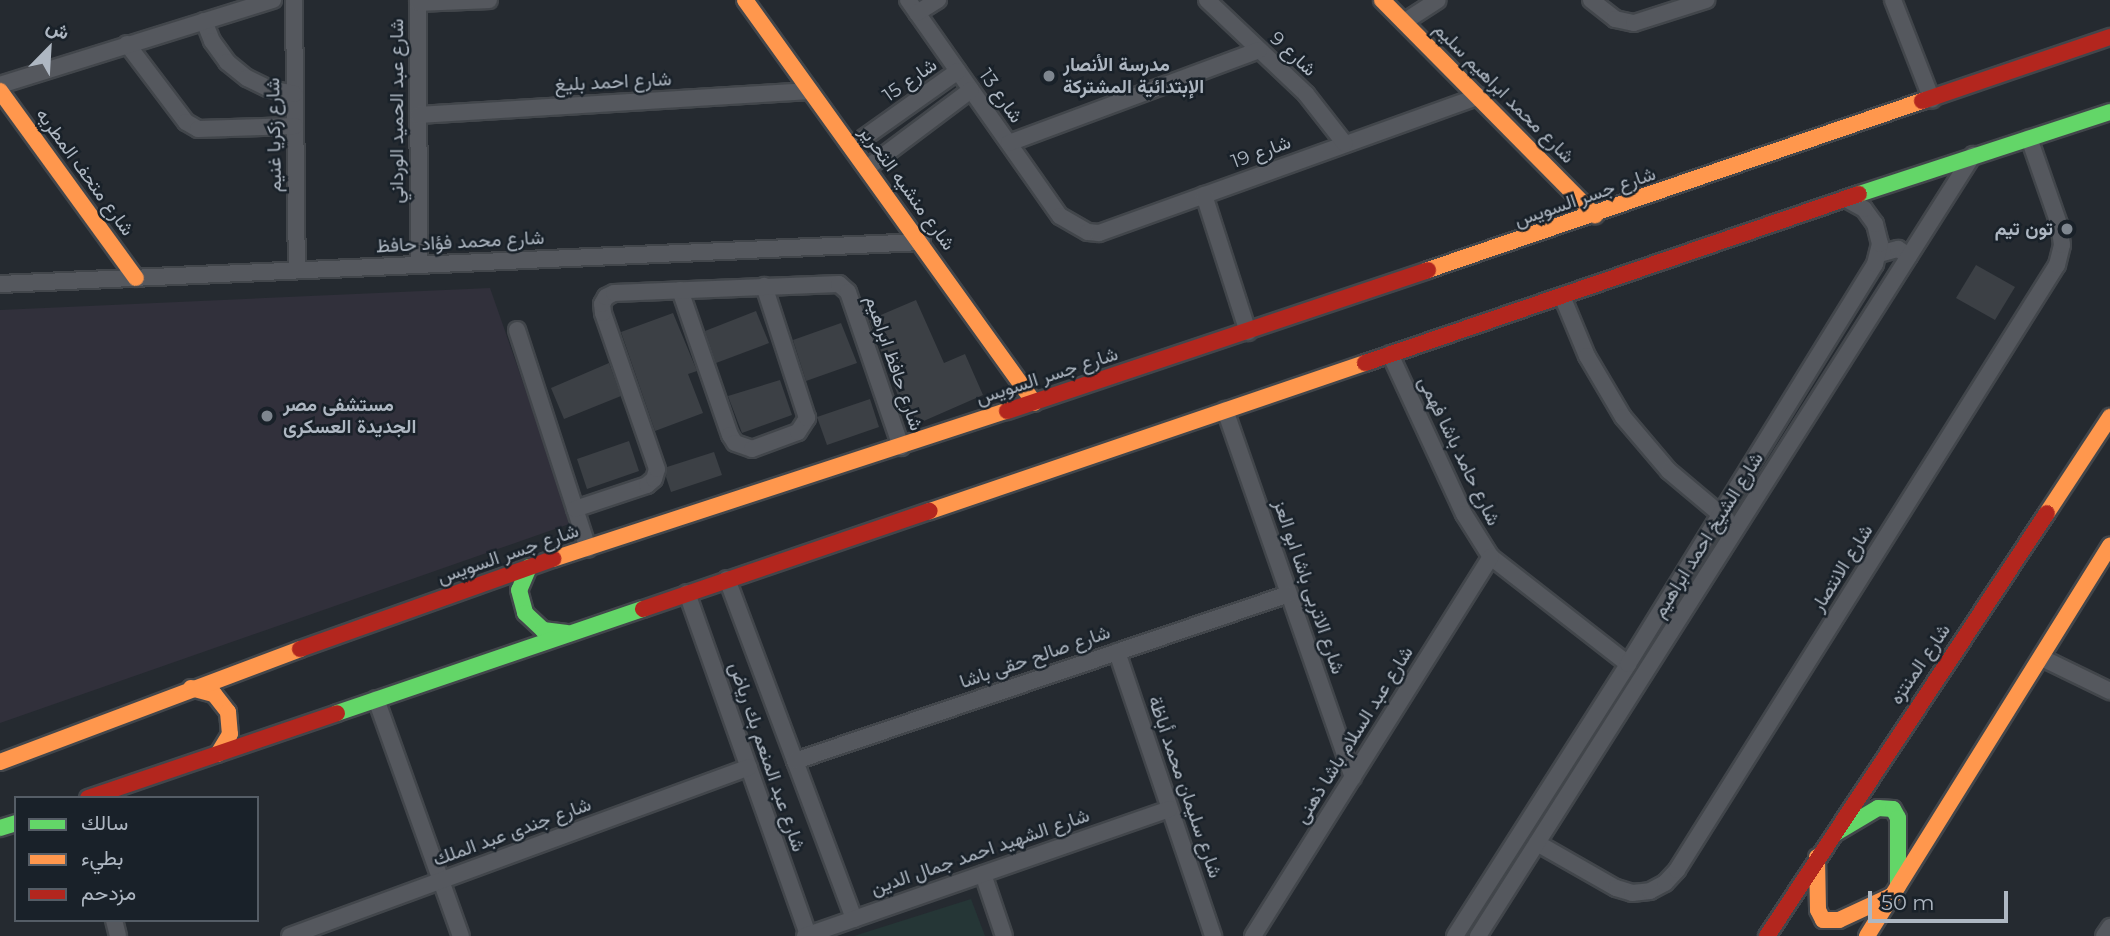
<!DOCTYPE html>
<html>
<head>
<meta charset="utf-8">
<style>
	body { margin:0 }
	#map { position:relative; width:2110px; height:936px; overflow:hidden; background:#252a30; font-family:Montserrat,Vazirmatn,sans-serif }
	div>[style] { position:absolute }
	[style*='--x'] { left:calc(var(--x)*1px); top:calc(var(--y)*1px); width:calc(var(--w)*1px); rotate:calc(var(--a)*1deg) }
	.medical>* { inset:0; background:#31303b }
	.green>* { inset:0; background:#253636 }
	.building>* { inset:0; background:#3c4045 }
	.roads { filter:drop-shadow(2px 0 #42464b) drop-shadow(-2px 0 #42464b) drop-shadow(0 2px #42464b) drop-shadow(0 -2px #42464b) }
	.street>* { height:16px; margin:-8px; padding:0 8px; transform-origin:8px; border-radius:8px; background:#55585e }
	.fast>* { height:16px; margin:-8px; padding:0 8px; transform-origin:8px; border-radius:8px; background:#63d668 }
	.slow>* { height:16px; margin:-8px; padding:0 8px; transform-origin:8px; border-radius:8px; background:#ff974d }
	.jam>* { height:16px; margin:-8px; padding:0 8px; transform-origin:8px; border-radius:8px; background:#b3261e }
	.dots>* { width:19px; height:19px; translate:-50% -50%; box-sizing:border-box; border:4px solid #192129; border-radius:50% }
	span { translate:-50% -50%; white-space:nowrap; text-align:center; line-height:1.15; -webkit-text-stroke:5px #192129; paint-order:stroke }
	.street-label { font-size:19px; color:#aeb7c2 }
	.poi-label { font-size:19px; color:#aeb7c2; font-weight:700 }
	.left { translate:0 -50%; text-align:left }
	.right { translate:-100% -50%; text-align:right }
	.legend { position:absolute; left:14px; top:796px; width:245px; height:126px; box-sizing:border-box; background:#192129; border:2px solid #555d66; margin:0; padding:9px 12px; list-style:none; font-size:21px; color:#aeb7c2 }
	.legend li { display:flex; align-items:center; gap:14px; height:35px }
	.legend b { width:35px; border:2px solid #555d66 }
	.north { position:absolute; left:14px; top:14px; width:70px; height:70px; -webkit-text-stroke:5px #192129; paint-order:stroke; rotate:24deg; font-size:19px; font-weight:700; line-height:28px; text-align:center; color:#aeb7c2 }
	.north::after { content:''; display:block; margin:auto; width:24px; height:32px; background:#aeb7c2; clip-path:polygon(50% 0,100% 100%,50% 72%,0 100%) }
	.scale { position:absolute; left:1868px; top:891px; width:140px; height:32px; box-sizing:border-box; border:4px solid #aeb7c2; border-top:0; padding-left:9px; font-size:21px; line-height:24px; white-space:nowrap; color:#aeb7c2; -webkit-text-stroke:5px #192129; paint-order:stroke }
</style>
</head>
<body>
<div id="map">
	<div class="medical">
		<div style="clip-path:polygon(490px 288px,572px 523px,0 723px,0 310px)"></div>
	</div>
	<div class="green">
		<div style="clip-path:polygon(971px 899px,985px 936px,854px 936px)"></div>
	</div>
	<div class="building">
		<div style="clip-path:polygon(1976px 265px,2015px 287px,1995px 320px,1956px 298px)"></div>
		<div style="clip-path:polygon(916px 300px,944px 363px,965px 354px,983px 395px,910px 427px,869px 320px)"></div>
		<div style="clip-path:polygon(756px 311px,769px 343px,716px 363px,705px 331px)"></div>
		<div style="clip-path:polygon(673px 313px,697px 371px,688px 374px,703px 413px,655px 431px,621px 332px)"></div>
		<div style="clip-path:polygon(841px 323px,857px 363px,806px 381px,793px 340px)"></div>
		<div style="clip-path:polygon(609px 363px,621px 396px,564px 419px,551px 388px)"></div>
		<div style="clip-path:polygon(780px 380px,792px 415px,742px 433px,728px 396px)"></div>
		<div style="clip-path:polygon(870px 399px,879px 427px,827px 445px,817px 417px)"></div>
		<div style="clip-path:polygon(629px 441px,639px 471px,587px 489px,577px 459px)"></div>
		<div style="clip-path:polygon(714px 452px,722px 475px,671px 492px,666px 477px,667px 467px)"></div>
	</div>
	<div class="roads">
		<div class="street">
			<div style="--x:294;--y:0;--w:270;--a:89.4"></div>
			<div style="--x:418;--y:0;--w:265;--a:89.8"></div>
			<div style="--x:908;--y:0;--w:264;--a:54.9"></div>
			<div style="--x:1060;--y:216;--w:32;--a:30"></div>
			<div style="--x:1088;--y:232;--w:11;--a:5"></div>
			<div style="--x:1099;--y:233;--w:404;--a:-19.8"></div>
			<div style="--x:1207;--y:0;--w:137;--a:43.5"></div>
			<div style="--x:1306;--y:94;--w:63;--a:52"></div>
			<div style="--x:1591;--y:0;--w:31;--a:38"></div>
			<div style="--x:1615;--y:19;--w:19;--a:12"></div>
			<div style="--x:1634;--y:23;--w:76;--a:-17.7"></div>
			<div style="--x:1893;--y:0;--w:107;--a:68.7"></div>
			<div style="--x:418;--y:3;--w:71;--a:-2.4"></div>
			<div style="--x:917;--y:13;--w:25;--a:-32"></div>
			<div style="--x:204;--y:21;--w:22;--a:68"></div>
			<div style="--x:212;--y:41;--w:26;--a:54"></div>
			<div style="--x:227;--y:62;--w:26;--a:39"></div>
			<div style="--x:247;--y:78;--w:25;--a:26"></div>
			<div style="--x:270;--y:89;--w:25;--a:11"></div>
			<div style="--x:1404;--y:22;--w:40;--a:-32.9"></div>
			<div style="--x:127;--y:44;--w:98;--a:52.9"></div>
			<div style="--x:186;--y:122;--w:14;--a:30"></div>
			<div style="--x:198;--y:129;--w:97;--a:-1.8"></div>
			<div style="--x:0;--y:85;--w:286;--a:-17.3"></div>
			<div style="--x:418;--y:115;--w:393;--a:-3.5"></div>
			<div style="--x:1009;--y:143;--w:267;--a:-20.4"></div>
			<div style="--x:851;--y:147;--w:131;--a:-35.4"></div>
			<div style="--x:867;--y:168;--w:130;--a:-36.9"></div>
			<div style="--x:1204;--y:195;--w:144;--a:72.2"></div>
			<div style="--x:1879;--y:254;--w:20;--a:-15"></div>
			<div style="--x:1898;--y:249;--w:13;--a:32"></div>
			<div style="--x:0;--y:284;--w:923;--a:-2.61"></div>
			<div style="--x:680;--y:290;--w:153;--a:71"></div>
			<div style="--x:730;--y:435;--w:9;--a:58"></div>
			<div style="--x:735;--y:443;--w:18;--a:19"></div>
			<div style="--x:752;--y:449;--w:49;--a:-20.3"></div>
			<div style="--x:798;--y:432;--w:17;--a:-57"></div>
			<div style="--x:807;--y:418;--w:139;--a:-108"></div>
			<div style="--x:1562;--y:296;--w:65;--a:67.4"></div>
			<div style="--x:1587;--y:356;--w:71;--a:59.5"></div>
			<div style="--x:1623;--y:417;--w:71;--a:49.6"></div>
			<div style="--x:1669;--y:471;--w:75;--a:40.1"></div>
			<div style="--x:517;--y:330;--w:230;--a:72"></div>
			<div style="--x:1390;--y:354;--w:176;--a:65.2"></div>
			<div style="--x:1464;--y:514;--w:51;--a:57.9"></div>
			<div style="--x:1491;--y:557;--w:174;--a:38"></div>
			<div style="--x:1225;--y:410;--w:389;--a:70.8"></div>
			<div style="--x:575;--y:509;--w:76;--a:-18.4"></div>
			<div style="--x:647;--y:485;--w:9;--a:-41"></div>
			<div style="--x:654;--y:479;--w:10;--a:-73"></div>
			<div style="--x:657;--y:469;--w:165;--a:-109.1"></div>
			<div style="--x:603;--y:313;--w:9;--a:-96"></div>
			<div style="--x:602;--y:304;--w:8;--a:-60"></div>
			<div style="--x:606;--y:297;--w:9;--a:-27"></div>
			<div style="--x:614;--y:293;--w:225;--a:-2.3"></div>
			<div style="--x:839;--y:284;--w:12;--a:42"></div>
			<div style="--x:848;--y:292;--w:164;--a:71.1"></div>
			<div style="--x:727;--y:579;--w:363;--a:69.5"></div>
			<div style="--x:687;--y:593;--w:363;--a:70.5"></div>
			<div style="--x:1117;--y:652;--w:300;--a:71.3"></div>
			<div style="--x:2042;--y:658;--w:76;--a:25.9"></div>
			<div style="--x:376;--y:699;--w:252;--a:70.3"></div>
			<div style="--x:795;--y:761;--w:521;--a:-18.68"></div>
			<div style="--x:1537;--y:843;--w:91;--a:29.7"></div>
			<div style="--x:1616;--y:888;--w:17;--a:17"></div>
			<div style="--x:1632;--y:893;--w:18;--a:-6"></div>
			<div style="--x:1650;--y:891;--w:17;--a:-28"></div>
			<div style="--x:1665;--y:883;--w:18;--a:-47"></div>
			<div style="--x:1677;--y:870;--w:714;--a:-57.87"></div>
			<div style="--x:2057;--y:265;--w:21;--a:-76"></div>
			<div style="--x:2062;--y:245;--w:21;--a:-98"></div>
			<div style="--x:2059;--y:224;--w:91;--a:-109.2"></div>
			<div style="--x:983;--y:874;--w:65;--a:71.3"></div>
			<div style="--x:114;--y:920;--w:16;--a:76"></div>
			<div style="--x:290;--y:936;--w:489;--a:-20.2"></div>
			<div style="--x:805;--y:936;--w:386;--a:-19.2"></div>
			<div style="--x:1253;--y:936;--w:448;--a:-57.9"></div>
			<div style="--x:1455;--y:936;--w:322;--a:-57.5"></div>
			<div style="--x:1628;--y:664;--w:470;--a:-58.3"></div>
			<div style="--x:1875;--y:264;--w:21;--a:-76"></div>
			<div style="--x:1880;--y:244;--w:21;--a:-104"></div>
			<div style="--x:1875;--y:224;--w:19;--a:-126"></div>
			<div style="--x:1864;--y:209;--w:18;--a:-151"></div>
			<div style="--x:1478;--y:936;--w:925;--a:-57.63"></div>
			<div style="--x:2104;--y:936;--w:11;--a:-56"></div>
		</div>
		<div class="fast">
			<div style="--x:1859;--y:194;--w:264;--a:-18.1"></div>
			<div style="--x:529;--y:567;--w:25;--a:113"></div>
			<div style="--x:519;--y:590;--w:24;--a:75"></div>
			<div style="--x:525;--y:613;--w:25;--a:43"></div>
			<div style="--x:543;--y:630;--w:24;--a:7"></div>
			<div style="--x:337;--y:713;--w:323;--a:-18.8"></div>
			<div style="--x:0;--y:828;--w:17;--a:-17"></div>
			<div style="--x:1836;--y:833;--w:49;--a:-30.8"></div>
			<div style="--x:1878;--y:808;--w:15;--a:4"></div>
			<div style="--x:1893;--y:809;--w:10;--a:61"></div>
			<div style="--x:1898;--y:818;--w:68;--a:90"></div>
		</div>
		<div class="slow">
			<div style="--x:745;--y:0;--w:496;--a:54.3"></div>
			<div style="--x:1382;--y:0;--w:303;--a:45.3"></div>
			<div style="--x:0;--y:91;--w:231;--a:54"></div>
			<div style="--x:1428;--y:270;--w:522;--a:-18.89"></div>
			<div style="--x:930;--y:511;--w:459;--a:-18.8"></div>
			<div style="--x:2047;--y:513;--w:115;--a:-56.7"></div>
			<div style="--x:553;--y:559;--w:478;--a:-18.1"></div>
			<div style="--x:191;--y:688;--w:24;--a:15"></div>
			<div style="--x:214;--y:694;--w:23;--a:52"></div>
			<div style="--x:228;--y:712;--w:22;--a:85"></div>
			<div style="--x:230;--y:734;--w:23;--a:121"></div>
			<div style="--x:0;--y:762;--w:321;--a:-20.6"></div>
			<div style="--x:1817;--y:857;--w:53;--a:88.9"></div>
			<div style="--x:1818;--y:910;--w:11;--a:63"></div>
			<div style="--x:1823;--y:920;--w:16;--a:0"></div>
			<div style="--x:1839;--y:920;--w:60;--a:-24.8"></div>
			<div style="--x:1867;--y:936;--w:460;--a:-58.1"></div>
		</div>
		<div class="jam">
			<div style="--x:1922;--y:101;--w:199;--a:-18.8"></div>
			<div style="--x:1365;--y:363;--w:522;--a:-18.89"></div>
			<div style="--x:1007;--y:411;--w:444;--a:-18.5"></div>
			<div style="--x:643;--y:609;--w:303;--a:-18.9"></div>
			<div style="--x:300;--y:649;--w:269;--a:-19.6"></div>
			<div style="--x:88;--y:798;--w:263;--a:-18.8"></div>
			<div style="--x:1767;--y:936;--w:507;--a:-56.5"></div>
		</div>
	</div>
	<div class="dots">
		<div style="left:1049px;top:76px;background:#7e868f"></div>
		<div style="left:2067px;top:229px;background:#7e868f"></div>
		<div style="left:267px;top:416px;background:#7e868f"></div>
	</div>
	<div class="street-label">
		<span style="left:1293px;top:54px;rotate:43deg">شارع 9</span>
		<span style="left:910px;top:80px;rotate:-35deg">شارع 15</span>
		<span style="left:613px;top:82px;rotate:-3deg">شارع احمد بليغ</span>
		<span style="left:1504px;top:93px;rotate:45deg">شارع محمد ابراهيم سليم</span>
		<span style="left:1001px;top:96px;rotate:55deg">شارع 13</span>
		<span style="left:397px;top:111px;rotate:-90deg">شارع عبد الحميد الورداني</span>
		<span style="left:274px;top:135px;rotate:-91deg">شارع زكريا غنيم</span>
		<span style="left:1261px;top:152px;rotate:-20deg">شارع 19</span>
		<span style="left:85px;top:172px;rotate:54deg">شارع متحف المطريه</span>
		<span style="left:907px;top:188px;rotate:54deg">شارع منشيه التحرير</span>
		<span style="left:1585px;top:197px;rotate:-19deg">شارع جسر السويس</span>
		<span style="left:460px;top:242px;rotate:-3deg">شارع محمد فؤاد حافظ</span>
		<span style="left:894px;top:363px;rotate:71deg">شارع حافظ ابراهيم</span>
		<span style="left:1047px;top:376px;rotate:-18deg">شارع جسر السويس</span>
		<span style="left:1459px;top:451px;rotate:64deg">شارع حامد باشا فهمى</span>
		<span style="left:1708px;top:535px;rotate:-58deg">شارع الشيخ احمد ابراهيم</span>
		<span style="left:508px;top:554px;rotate:-19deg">شارع جسر السويس</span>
		<span style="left:1842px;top:568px;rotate:-58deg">شارع الانتصار</span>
		<span style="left:1309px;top:587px;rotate:71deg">شارع الاتربى باشا ابو العز</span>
		<span style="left:1035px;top:657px;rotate:-19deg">شارع صالح حقى باشا</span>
		<span style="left:1920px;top:664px;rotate:-56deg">شارع المنتزه</span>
		<span style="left:1354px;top:735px;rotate:-58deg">شارع عبد السلام باشا ذهنى</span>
		<span style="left:767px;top:757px;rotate:71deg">شارع عبد المنعم بك رياض</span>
		<span style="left:1185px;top:787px;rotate:71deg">شارع سليمان محمد أباظة</span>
		<span style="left:512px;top:832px;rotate:-20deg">شارع جندى عبد الملك</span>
		<span style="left:980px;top:852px;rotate:-19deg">شارع الشهيد احمد جمال الدين</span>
	</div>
	<div class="poi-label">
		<span class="left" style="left:1063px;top:76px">مدرسة الأنصار<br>الإبتدائية المشتركة</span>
		<span class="right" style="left:2053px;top:229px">تون تيم</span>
		<span class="left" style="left:283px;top:416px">مستشفى مصر<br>الجديدة العسكرى</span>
	</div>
	<ul class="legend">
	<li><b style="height:9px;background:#63d668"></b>سالك</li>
	<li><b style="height:9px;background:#ff974d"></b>بطيء</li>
	<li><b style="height:9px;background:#b3261e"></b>مزدحم</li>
	</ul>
	<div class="north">ش</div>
	<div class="scale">50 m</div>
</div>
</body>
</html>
